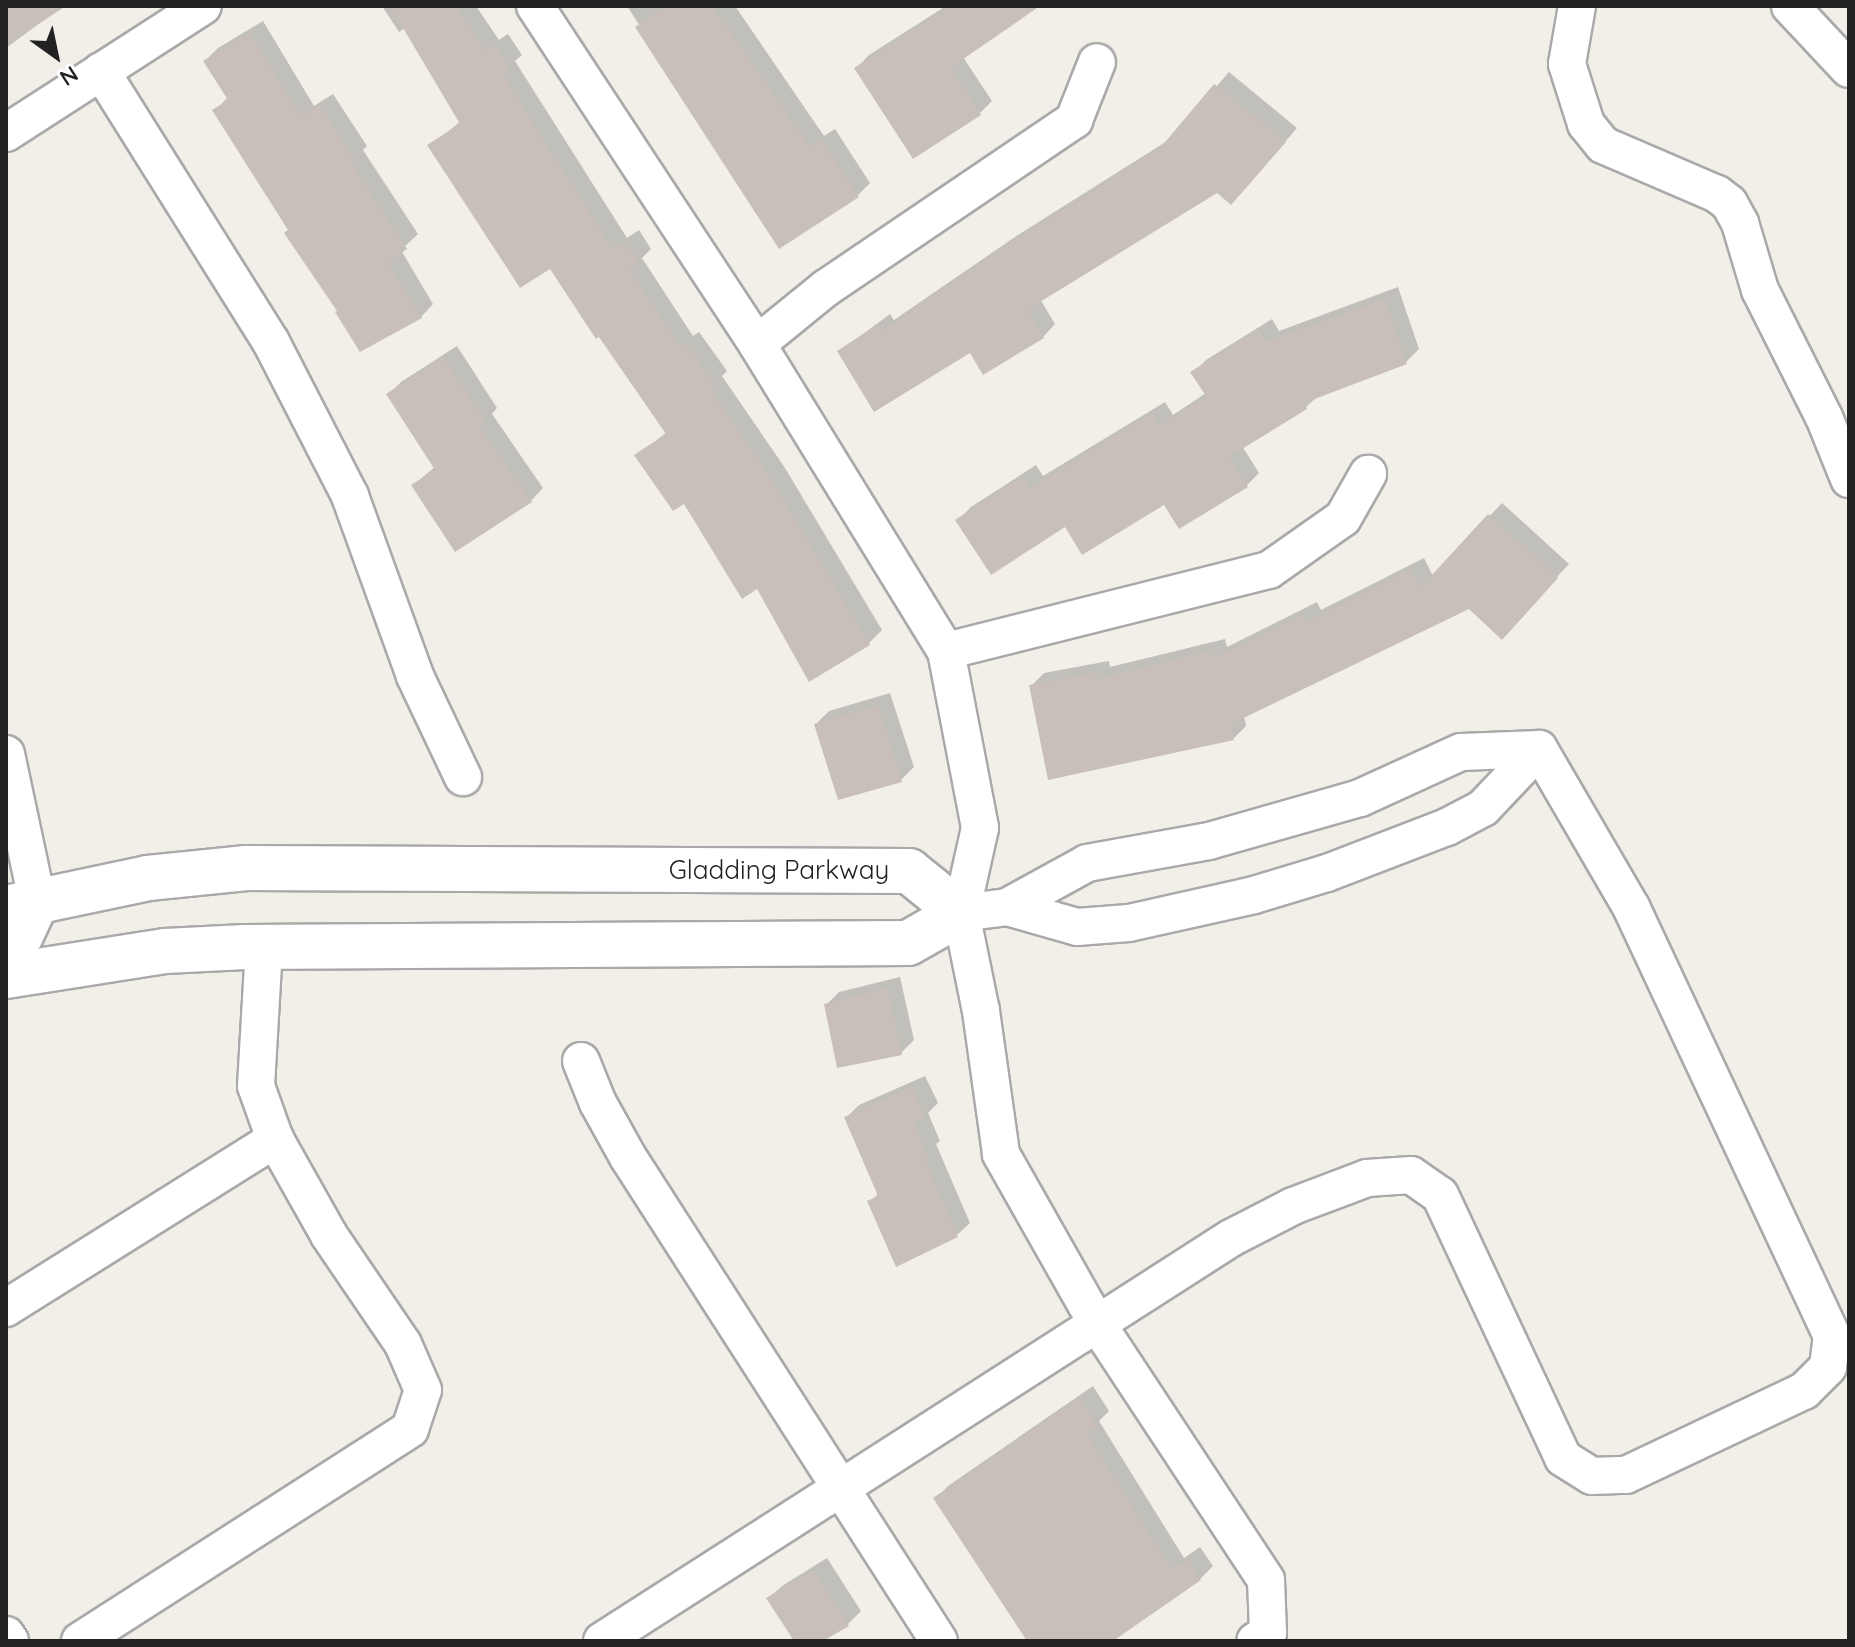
<!DOCTYPE html>
<html>
<head>
<meta charset="utf-8">
<style>
	body { margin:0 }
	#map { position:relative; width:1855px; height:1647px; overflow:hidden; background:#f2efe9; font-family:Quicksand,sans-serif }
	div>[style] { position:absolute }
	[style*='--x'] { left:calc(var(--x)*1px); top:calc(var(--y)*1px); width:calc(var(--w)*1px); rotate:calc(var(--a)*1deg) }
	.shadow>* { inset:0; background:#0003 }
	.building>* { inset:0; background:#c7bfb8 }
	.roads { filter:drop-shadow(2px 0 #a9a9a9) drop-shadow(-2px 0 #a9a9a9) drop-shadow(0 2px #a9a9a9) drop-shadow(0 -2px #a9a9a9) }
	.minor>* { height:36px; margin:-18px; padding:0 18px; transform-origin:18px; border-radius:18px; background:#fff }
	.tertiary>* { height:44px; margin:-22px; padding:0 22px; transform-origin:22px; border-radius:22px; background:#fff }
	span { translate:-50% -50%; white-space:nowrap; text-align:center; line-height:1.15; -webkit-text-stroke:7px #fff; paint-order:stroke }
	.street-label { font-size:26px; color:#222 }
	.frame { position:absolute; inset:0; border:8px solid #222; pointer-events:none }
	.north { position:absolute; left:16px; top:16px; width:80px; height:80px; -webkit-text-stroke:6px #fff; paint-order:stroke; rotate:147deg; font-size:22px; font-weight:700; line-height:32px; text-align:center; color:#222 }
	.north::after { content:''; display:block; margin:auto; width:28px; height:36px; background:#222; clip-path:polygon(50% 0,100% 100%,50% 72%,0 100%) }
</style>
</head>
<body>
<div id="map">
	<div class="shadow">
		<div style="clip-path:polygon(6px 6px,63px 6px,6px 48px)"></div>
		<div style="clip-path:polygon(382px 6px,476px 6px,499px 40px,508px 34px,522px 55px,515px 61px,627px 238px,639px 230px,651px 249px,642px 258px,693px 336px,699px 332px,727px 371px,722px 376px,785px 468px,882px 630px,869px 643px,810px 679px,757px 586px,684px 501px,637px 456px,667px 432px,551px 266px,430px 146px,461px 121px,405px 28px,399px 32px)"></div>
		<div style="clip-path:polygon(627px 6px,735px 6px,824px 136px,835px 129px,870px 183px,857px 196px,748px 191px)"></div>
		<div style="clip-path:polygon(946px 6px,1037px 6px,963px 57px,992px 101px,979px 114px,857px 68px,869px 55px)"></div>
		<div style="clip-path:polygon(263px 21px,314px 106px,333px 94px,367px 146px,363px 150px,418px 234px,401px 250px,433px 304px,421px 317px,340px 310px,215px 111px,228px 97px,205px 61px,218px 48px)"></div>
		<div style="clip-path:polygon(1229px 72px,1297px 128px,1244px 190px,1217px 191px,1040px 299px,1055px 324px,1043px 337px,970px 351px,840px 351px,890px 314px,894px 320px,1015px 237px,1172px 138px)"></div>
		<div style="clip-path:polygon(1398px 287px,1419px 349px,1406px 362px,1318px 396px,1306px 407px,1242px 446px,1259px 473px,1246px 486px,1065px 525px,958px 520px,971px 507px,1036px 465px,1043px 476px,1165px 402px,1173px 415px,1206px 393px,1193px 373px,1206px 360px,1272px 319px,1279px 331px)"></div>
		<div style="clip-path:polygon(457px 346px,497px 408px,492px 414px,543px 488px,531px 501px,413px 485px,435px 467px,388px 395px,401px 382px)"></div>
		<div style="clip-path:polygon(1502px 503px,1569px 564px,1514px 624px,1469px 607px,1244px 716px,1246px 726px,1234px 738px,1031px 686px,1044px 673px,1109px 661px,1110px 667px,1225px 639px,1227px 647px,1317px 602px,1321px 610px,1424px 558px,1433px 576px)"></div>
		<div style="clip-path:polygon(890px 693px,914px 767px,901px 780px,816px 724px,829px 711px)"></div>
		<div style="clip-path:polygon(900px 977px,914px 1040px,901px 1053px,826px 1005px,839px 992px)"></div>
		<div style="clip-path:polygon(925px 1076px,938px 1103px,928px 1113px,940px 1141px,936px 1144px,970px 1223px,957px 1235px,870px 1202px,879px 1193px,846px 1118px,859px 1105px)"></div>
		<div style="clip-path:polygon(1093px 1386px,1109px 1411px,1099px 1421px,1184px 1558px,1200px 1547px,1213px 1566px,1200px 1579px,1104px 1641px,1028px 1641px,936px 1499px,948px 1486px)"></div>
		<div style="clip-path:polygon(827px 1558px,861px 1611px,848px 1624px,819px 1641px,797px 1641px,769px 1598px,782px 1586px)"></div>
	</div>
	<div class="building">
		<div style="clip-path:polygon(6px 6px,66px 6px,6px 45px)"></div>
		<div style="clip-path:polygon(390px 6px,456px 6px,485px 52px,495px 45px,510px 69px,503px 74px,548px 148px,613px 249px,625px 242px,639px 263px,629px 270px,680px 347px,686px 343px,716px 386px,710px 389px,772px 481px,870px 645px,809px 682px,757px 589px,742px 599px,684px 504px,673px 511px,634px 455px,666px 434px,599px 337px,596px 339px,550px 269px,520px 288px,427px 145px,460px 124px)"></div>
		<div style="clip-path:polygon(667px 6px,712px 6px,810px 147px,821px 140px,859px 197px,779px 249px,635px 27px)"></div>
		<div style="clip-path:polygon(950px 6px,1040px 6px,950px 68px,981px 115px,913px 159px,854px 68px)"></div>
		<div style="clip-path:polygon(250px 33px,301px 117px,319px 105px,355px 161px,351px 163px,407px 249px,387px 262px,422px 318px,360px 352px,335px 312px,337px 311px,284px 233px,288px 230px,212px 110px,228px 100px,203px 61px)"></div>
		<div style="clip-path:polygon(1214px 84px,1286px 142px,1231px 205px,1217px 193px,1027px 310px,1044px 338px,983px 375px,970px 353px,874px 412px,837px 351px,877px 325px,881px 331px,1000px 249px,1161px 147px)"></div>
		<div style="clip-path:polygon(1385px 299px,1407px 364px,1304px 403px,1307px 409px,1229px 457px,1248px 487px,1179px 529px,1164px 505px,1082px 555px,1065px 527px,991px 575px,955px 520px,1023px 476px,1030px 488px,1152px 413px,1160px 426px,1206px 396px,1190px 372px,1259px 330px,1266px 342px)"></div>
		<div style="clip-path:polygon(443px 357px,486px 422px,479px 427px,532px 502px,455px 552px,411px 485px,435px 470px,386px 394px)"></div>
		<div style="clip-path:polygon(1488px 514px,1558px 578px,1502px 640px,1469px 609px,1231px 724px,1234px 740px,1048px 780px,1029px 685px,1097px 672px,1098px 679px,1212px 650px,1214px 658px,1304px 614px,1308px 622px,1411px 569px,1420px 588px)"></div>
		<div style="clip-path:polygon(878px 705px,902px 782px,838px 800px,814px 724px)"></div>
		<div style="clip-path:polygon(887px 988px,902px 1055px,837px 1068px,824px 1004px)"></div>
		<div style="clip-path:polygon(912px 1087px,926px 1118px,914px 1123px,928px 1156px,924px 1157px,958px 1237px,896px 1267px,867px 1201px,878px 1196px,844px 1117px)"></div>
		<div style="clip-path:polygon(1079px 1398px,1097px 1426px,1086px 1433px,1171px 1569px,1187px 1559px,1201px 1580px,1113px 1641px,1027px 1641px,933px 1498px)"></div>
		<div style="clip-path:polygon(813px 1570px,849px 1626px,823px 1641px,794px 1641px,766px 1598px)"></div>
	</div>
	<div class="roads">
		<div class="minor">
			<div style="--x:535;--y:6;--w:404;--a:56.7"></div>
			<div style="--x:757;--y:344;--w:361;--a:58.4"></div>
			<div style="--x:946;--y:651;--w:180;--a:79.1"></div>
			<div style="--x:980;--y:828;--w:87;--a:102.6"></div>
			<div style="--x:961;--y:913;--w:100;--a:78.5"></div>
			<div style="--x:981;--y:1011;--w:144;--a:82"></div>
			<div style="--x:1001;--y:1154;--w:193;--a:60.5"></div>
			<div style="--x:1096;--y:1322;--w:309;--a:56.6"></div>
			<div style="--x:1266;--y:1580;--w:53;--a:87.8"></div>
			<div style="--x:1268;--y:1633;--w:15;--a:148"></div>
			<div style="--x:1577;--y:6;--w:59;--a:99.8"></div>
			<div style="--x:1567;--y:64;--w:63;--a:72.4"></div>
			<div style="--x:1586;--y:124;--w:27;--a:51"></div>
			<div style="--x:1603;--y:145;--w:124;--a:23.3"></div>
			<div style="--x:1717;--y:194;--w:15;--a:37"></div>
			<div style="--x:1729;--y:203;--w:23;--a:61"></div>
			<div style="--x:1740;--y:223;--w:70;--a:73.4"></div>
			<div style="--x:1760;--y:290;--w:142;--a:63.3"></div>
			<div style="--x:1824;--y:417;--w:67;--a:68"></div>
			<div style="--x:1790;--y:6;--w:86;--a:46.9"></div>
			<div style="--x:101;--y:71;--w:320;--a:57.9"></div>
			<div style="--x:271;--y:342;--w:173;--a:62.8"></div>
			<div style="--x:350;--y:496;--w:191;--a:70.1"></div>
			<div style="--x:415;--y:676;--w:112;--a:64.6"></div>
			<div style="--x:6;--y:133;--w:234;--a:-32.8"></div>
			<div style="--x:757;--y:344;--w:89;--a:-39.1"></div>
			<div style="--x:826;--y:288;--w:300;--a:-34.1"></div>
			<div style="--x:1074;--y:120;--w:62;--a:-68.4"></div>
			<div style="--x:946;--y:651;--w:333;--a:-14.1"></div>
			<div style="--x:1269;--y:570;--w:90;--a:-35.1"></div>
			<div style="--x:1343;--y:518;--w:51;--a:-60.4"></div>
			<div style="--x:6;--y:754;--w:149;--a:78"></div>
			<div style="--x:1007;--y:907;--w:73;--a:15.9"></div>
			<div style="--x:1077;--y:927;--w:52;--a:-4.4"></div>
			<div style="--x:1129;--y:923;--w:128;--a:-12.6"></div>
			<div style="--x:1254;--y:895;--w:76;--a:-16.8"></div>
			<div style="--x:1327;--y:873;--w:129;--a:-21"></div>
			<div style="--x:1447;--y:827;--w:41;--a:-27.8"></div>
			<div style="--x:1483;--y:808;--w:81;--a:-46.5"></div>
			<div style="--x:961;--y:913;--w:46;--a:-7.4"></div>
			<div style="--x:1007;--y:907;--w:91;--a:-28.8"></div>
			<div style="--x:1087;--y:863;--w:124;--a:-10.2"></div>
			<div style="--x:1209;--y:841;--w:157;--a:-15.9"></div>
			<div style="--x:1360;--y:798;--w:111;--a:-24.5"></div>
			<div style="--x:1461;--y:752;--w:78;--a:-2.2"></div>
			<div style="--x:581;--y:1061;--w:45;--a:68"></div>
			<div style="--x:598;--y:1103;--w:62;--a:60.9"></div>
			<div style="--x:628;--y:1157;--w:575;--a:57.28"></div>
			<div style="--x:6;--y:1308;--w:318;--a:-32.1"></div>
			<div style="--x:6;--y:1635;--w:7;--a:56"></div>
			<div style="--x:80;--y:1641;--w:392;--a:-32.7"></div>
			<div style="--x:410;--y:1429;--w:41;--a:-71.6"></div>
			<div style="--x:423;--y:1390;--w:50;--a:-113.5"></div>
			<div style="--x:403;--y:1344;--w:132;--a:-124.2"></div>
			<div style="--x:329;--y:1235;--w:110;--a:-119.4"></div>
			<div style="--x:275;--y:1139;--w:56;--a:-109.7"></div>
			<div style="--x:256;--y:1086;--w:139;--a:-86.7"></div>
			<div style="--x:602;--y:1641;--w:747;--a:-32.65"></div>
			<div style="--x:1231;--y:1238;--w:70;--a:-27.3"></div>
			<div style="--x:1293;--y:1206;--w:79;--a:-20.7"></div>
			<div style="--x:1367;--y:1178;--w:44;--a:-3.9"></div>
			<div style="--x:1411;--y:1175;--w:35;--a:35"></div>
			<div style="--x:1440;--y:1195;--w:290;--a:64.9"></div>
			<div style="--x:1563;--y:1458;--w:34;--a:32"></div>
			<div style="--x:1592;--y:1476;--w:34;--a:-2"></div>
			<div style="--x:1626;--y:1475;--w:197;--a:-25.3"></div>
			<div style="--x:1804;--y:1391;--w:34;--a:-45"></div>
			<div style="--x:1828;--y:1367;--w:31;--a:-83"></div>
			<div style="--x:1832;--y:1336;--w:474;--a:-115.1"></div>
			<div style="--x:1631;--y:907;--w:183;--a:-120.2"></div>
		</div>
		<div class="tertiary">
			<div style="--x:6;--y:908;--w:145;--a:-11.9"></div>
			<div style="--x:148;--y:878;--w:99;--a:-5.8"></div>
			<div style="--x:246;--y:868;--w:663;--a:0.26"></div>
			<div style="--x:909;--y:871;--w:67;--a:38.9"></div>
			<div style="--x:961;--y:913;--w:61;--a:150.5"></div>
			<div style="--x:908;--y:943;--w:663;--a:179.65"></div>
			<div style="--x:245;--y:947;--w:80;--a:177.1"></div>
			<div style="--x:165;--y:951;--w:161;--a:171.1"></div>
			<div style="--x:6;--y:945;--w:18;--a:-34"></div>
			<div style="--x:21;--y:935;--w:38;--a:-65"></div>
		</div>
	</div>
	<div class="street-label">
		<span style="left:779px;top:870px">Gladding Parkway</span>
	</div>
	<div class="frame"></div>
	<div class="north">N</div>
</div>
</body>
</html>
